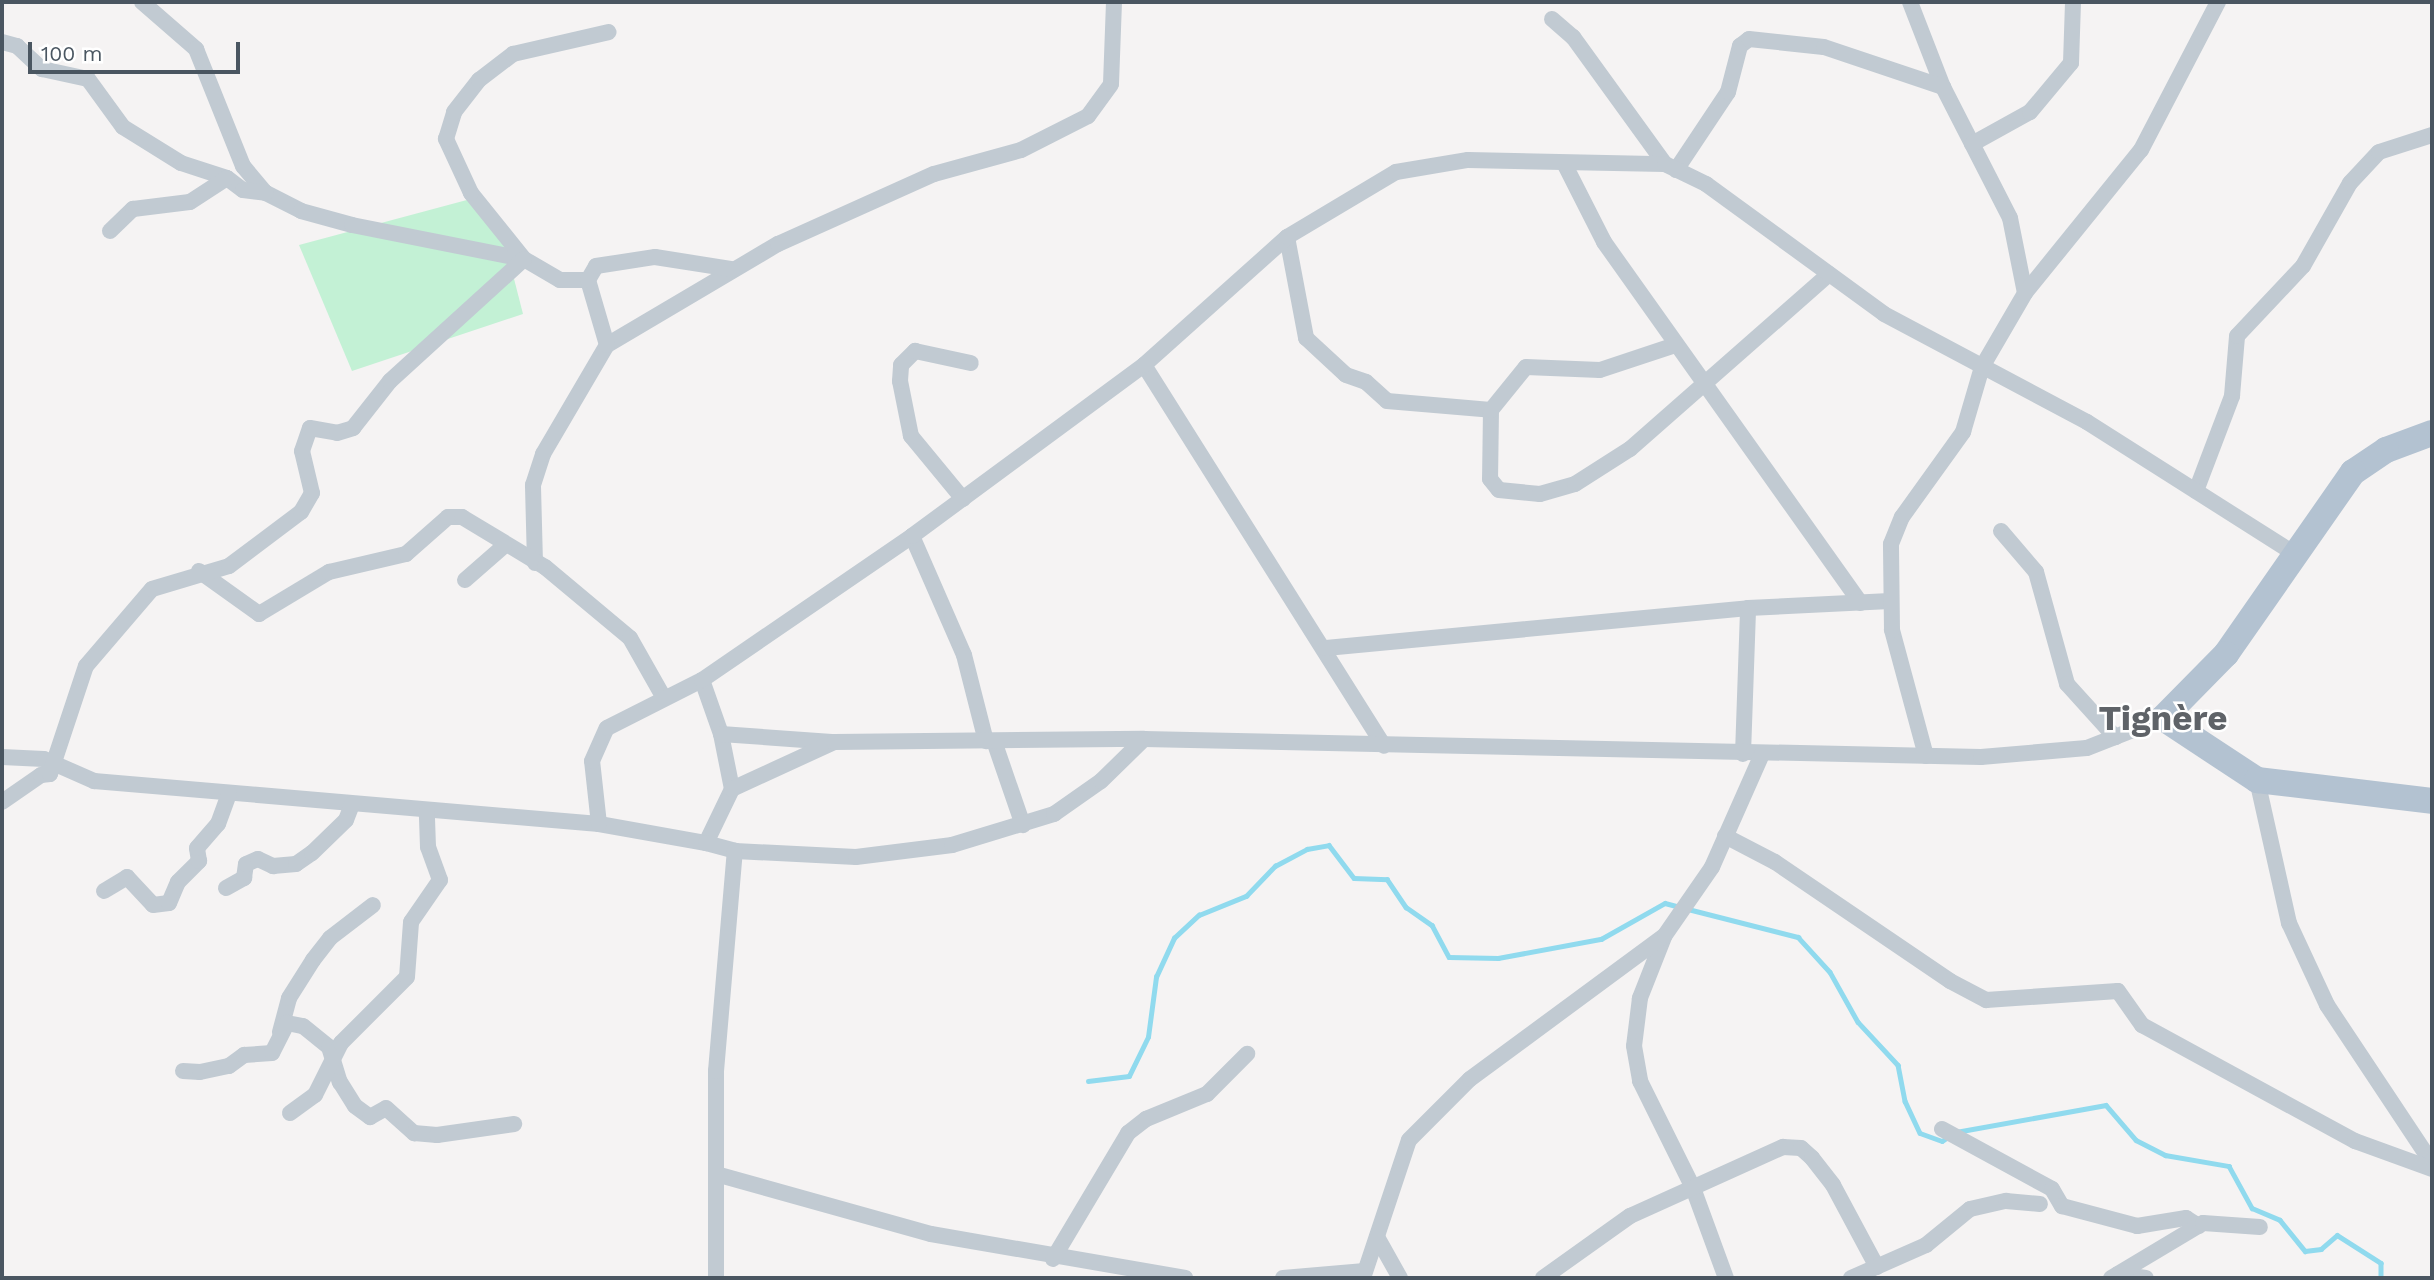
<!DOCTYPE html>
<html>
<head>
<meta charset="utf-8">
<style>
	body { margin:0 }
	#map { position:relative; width:2434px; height:1280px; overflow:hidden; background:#f5f3f3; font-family:"Work Sans",sans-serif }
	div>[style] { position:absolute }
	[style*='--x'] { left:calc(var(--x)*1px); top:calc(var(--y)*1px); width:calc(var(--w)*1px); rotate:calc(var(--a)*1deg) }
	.green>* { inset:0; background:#c3f1d5 }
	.stream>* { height:4.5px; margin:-2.25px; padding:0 2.25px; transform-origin:2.25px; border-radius:2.25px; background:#90daee }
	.street>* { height:16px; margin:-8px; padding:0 8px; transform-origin:8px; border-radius:8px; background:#c1cad2 }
	.primary>* { height:26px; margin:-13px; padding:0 13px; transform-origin:13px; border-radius:13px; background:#b3c2d1 }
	span { translate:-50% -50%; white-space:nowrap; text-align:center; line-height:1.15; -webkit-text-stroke:5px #fff; paint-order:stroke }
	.town-label { font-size:35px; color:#5f6368; font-weight:700 }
	.frame { position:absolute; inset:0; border:4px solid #4a5661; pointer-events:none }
	.scale { position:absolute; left:28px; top:42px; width:212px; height:32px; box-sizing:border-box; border:4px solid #4a5661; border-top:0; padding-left:9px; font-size:21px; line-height:24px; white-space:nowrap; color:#4a5661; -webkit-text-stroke:5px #fff; paint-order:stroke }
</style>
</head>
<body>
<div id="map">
	<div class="green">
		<div style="clip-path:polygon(478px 197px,499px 220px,523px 314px,352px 371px,299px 245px)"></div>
	</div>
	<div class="stream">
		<div style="--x:1688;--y:909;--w:114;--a:14.3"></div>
		<div style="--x:1798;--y:937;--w:47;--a:47.6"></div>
		<div style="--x:1830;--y:972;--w:57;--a:60.8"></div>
		<div style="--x:1858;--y:1022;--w:59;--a:47.1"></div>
		<div style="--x:1898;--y:1065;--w:37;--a:79"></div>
		<div style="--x:1905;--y:1101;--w:35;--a:65"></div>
		<div style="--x:1920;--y:1133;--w:23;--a:20"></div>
		<div style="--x:1942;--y:1141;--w:7;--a:-34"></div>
		<div style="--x:1088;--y:1081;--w:41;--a:-7"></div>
		<div style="--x:1129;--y:1076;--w:43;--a:-64"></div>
		<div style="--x:1148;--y:1037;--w:61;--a:-82.4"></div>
		<div style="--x:1156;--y:977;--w:43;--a:-65.2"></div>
		<div style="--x:1174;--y:938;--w:34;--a:-43"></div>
		<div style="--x:1199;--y:915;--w:51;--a:-22"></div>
		<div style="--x:1246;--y:896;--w:42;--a:-46"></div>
		<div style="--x:1275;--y:866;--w:36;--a:-28"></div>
		<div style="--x:1307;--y:849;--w:22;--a:-10"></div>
		<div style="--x:1329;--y:845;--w:41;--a:52.9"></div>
		<div style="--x:1354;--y:878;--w:33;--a:2"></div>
		<div style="--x:1387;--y:879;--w:34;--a:56"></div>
		<div style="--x:1406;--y:907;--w:32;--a:35"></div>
		<div style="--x:1432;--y:925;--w:36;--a:62"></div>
		<div style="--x:1449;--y:957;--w:49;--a:1.2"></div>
		<div style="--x:1498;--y:958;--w:105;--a:-10.5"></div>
		<div style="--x:1601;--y:939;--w:73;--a:-29.4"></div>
		<div style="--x:1665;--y:903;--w:16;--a:15"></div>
		<div style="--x:1956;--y:1132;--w:152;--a:-10.2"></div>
		<div style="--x:2106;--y:1105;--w:46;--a:49.4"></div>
		<div style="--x:2136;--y:1140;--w:33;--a:27"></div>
		<div style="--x:2165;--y:1155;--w:65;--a:9.8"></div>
		<div style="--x:2229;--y:1166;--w:48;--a:61.3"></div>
		<div style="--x:2252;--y:1208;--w:30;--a:23"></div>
		<div style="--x:2280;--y:1220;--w:40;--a:51"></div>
		<div style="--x:2305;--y:1251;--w:16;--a:-7"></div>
		<div style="--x:2321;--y:1249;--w:21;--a:-41"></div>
		<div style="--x:2337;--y:1235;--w:52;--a:32.5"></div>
		<div style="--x:2381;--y:1263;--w:15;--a:90"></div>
	</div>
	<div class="street">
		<div style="--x:142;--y:2;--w:72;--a:41"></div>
		<div style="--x:196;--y:49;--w:126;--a:68.1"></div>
		<div style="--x:243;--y:166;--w:35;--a:50"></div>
		<div style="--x:266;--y:193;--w:39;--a:27"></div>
		<div style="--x:301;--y:211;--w:53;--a:15.4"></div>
		<div style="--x:352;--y:225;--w:175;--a:11.2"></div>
		<div style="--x:1910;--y:2;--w:91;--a:68.8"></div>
		<div style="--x:1943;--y:87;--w:147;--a:62.9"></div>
		<div style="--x:2010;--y:218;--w:76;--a:78.7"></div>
		<div style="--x:1552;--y:19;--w:28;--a:41"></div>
		<div style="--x:1573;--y:37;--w:157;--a:54.1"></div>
		<div style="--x:2;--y:42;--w:16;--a:15"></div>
		<div style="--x:17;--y:46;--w:34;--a:43"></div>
		<div style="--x:42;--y:69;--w:47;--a:12.3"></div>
		<div style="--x:88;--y:79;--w:59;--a:53.9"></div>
		<div style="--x:123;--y:127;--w:68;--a:31.8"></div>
		<div style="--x:181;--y:163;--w:48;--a:18.1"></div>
		<div style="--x:227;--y:178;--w:20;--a:37"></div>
		<div style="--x:243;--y:190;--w:23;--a:7"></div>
		<div style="--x:1972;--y:144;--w:66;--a:-28.9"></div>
		<div style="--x:2030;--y:112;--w:64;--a:-50.1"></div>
		<div style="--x:2071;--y:63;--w:61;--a:-88.1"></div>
		<div style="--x:1565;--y:165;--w:86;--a:63.1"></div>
		<div style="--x:1604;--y:242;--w:443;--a:54.6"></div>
		<div style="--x:1676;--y:170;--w:94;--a:-56.3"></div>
		<div style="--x:1728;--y:92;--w:48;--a:-75.4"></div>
		<div style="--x:1740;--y:46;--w:11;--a:-38"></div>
		<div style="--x:1749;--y:39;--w:75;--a:6.1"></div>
		<div style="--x:1824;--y:47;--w:126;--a:18.6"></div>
		<div style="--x:110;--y:231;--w:32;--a:-44"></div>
		<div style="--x:133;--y:209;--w:57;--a:-7"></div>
		<div style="--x:190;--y:202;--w:44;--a:-33"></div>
		<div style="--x:1287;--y:237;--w:103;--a:79.3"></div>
		<div style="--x:1306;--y:338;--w:54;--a:42.8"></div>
		<div style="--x:1346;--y:375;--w:21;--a:19"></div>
		<div style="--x:1366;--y:382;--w:28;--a:42"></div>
		<div style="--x:1387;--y:401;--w:104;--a:4.9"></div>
		<div style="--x:1491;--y:410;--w:69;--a:90.8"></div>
		<div style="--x:1490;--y:479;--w:14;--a:51"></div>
		<div style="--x:1499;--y:490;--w:41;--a:5.6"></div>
		<div style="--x:1540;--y:494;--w:36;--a:-16"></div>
		<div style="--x:1575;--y:484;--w:65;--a:-32.5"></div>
		<div style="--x:1630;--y:449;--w:265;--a:-41.3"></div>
		<div style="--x:588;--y:280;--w:28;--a:180"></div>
		<div style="--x:560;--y:280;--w:42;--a:-149.7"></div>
		<div style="--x:524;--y:259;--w:85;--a:-128.8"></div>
		<div style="--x:471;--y:193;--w:60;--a:-114.8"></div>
		<div style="--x:446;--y:139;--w:28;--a:-73"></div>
		<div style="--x:454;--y:112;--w:41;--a:-52"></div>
		<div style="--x:479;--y:80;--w:43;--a:-37.4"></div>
		<div style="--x:513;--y:54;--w:98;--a:-12.9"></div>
		<div style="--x:607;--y:345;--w:199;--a:-30.6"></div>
		<div style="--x:778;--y:244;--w:171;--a:-24.2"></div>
		<div style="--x:934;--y:174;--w:90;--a:-15.4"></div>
		<div style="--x:1021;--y:150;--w:75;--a:-26.9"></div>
		<div style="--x:1088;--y:116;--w:39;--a:-54"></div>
		<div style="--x:1111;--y:84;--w:82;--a:-87.9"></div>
		<div style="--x:1144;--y:365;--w:450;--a:57.8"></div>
		<div style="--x:1491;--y:410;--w:55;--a:-50.9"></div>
		<div style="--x:1526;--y:367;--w:74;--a:2.3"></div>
		<div style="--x:1600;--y:370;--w:79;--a:-18.4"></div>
		<div style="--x:2196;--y:491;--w:102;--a:-69.2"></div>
		<div style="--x:2232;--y:396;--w:60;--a:-85.2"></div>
		<div style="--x:2237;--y:336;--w:96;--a:-46.7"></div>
		<div style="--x:2303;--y:266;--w:95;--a:-60.5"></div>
		<div style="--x:2350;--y:183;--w:42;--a:-46.9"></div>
		<div style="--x:2379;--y:152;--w:56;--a:-17.8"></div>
		<div style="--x:963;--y:499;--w:82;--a:-129.5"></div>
		<div style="--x:911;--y:436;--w:56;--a:-101.3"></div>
		<div style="--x:900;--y:381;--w:16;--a:-86"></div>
		<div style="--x:901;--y:365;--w:20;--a:-45"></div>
		<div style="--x:915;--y:351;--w:57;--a:12.1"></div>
		<div style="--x:2001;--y:531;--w:54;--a:49.5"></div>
		<div style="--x:2036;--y:572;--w:116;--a:74.5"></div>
		<div style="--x:2067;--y:684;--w:72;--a:47.8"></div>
		<div style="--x:912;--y:536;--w:130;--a:66.4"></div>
		<div style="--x:964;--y:655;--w:89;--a:75.7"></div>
		<div style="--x:535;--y:563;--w:78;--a:-91.5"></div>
		<div style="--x:533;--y:485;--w:33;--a:-72"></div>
		<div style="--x:543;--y:454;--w:126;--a:-59.6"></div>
		<div style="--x:607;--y:345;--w:68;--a:-106.3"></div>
		<div style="--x:588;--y:280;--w:16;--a:-60"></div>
		<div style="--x:596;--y:266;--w:60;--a:-8.7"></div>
		<div style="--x:655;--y:257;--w:78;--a:8.9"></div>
		<div style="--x:199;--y:571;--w:74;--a:35.6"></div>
		<div style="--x:259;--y:614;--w:82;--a:-31"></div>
		<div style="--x:329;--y:572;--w:79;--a:-13.2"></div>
		<div style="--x:406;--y:554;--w:56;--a:-41.4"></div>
		<div style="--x:448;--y:517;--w:14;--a:0"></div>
		<div style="--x:462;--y:517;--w:97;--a:31.1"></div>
		<div style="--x:545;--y:567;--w:111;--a:39.9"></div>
		<div style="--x:630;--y:638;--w:69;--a:60.5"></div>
		<div style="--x:465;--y:580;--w:52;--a:-41.1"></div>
		<div style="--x:1326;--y:648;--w:424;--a:-5.4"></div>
		<div style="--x:1748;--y:608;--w:142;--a:-2.8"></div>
		<div style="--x:702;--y:680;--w:57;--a:70.6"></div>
		<div style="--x:721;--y:734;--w:56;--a:78.7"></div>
		<div style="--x:721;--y:734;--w:111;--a:4.1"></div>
		<div style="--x:994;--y:741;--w:89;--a:71"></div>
		<div style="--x:1743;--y:754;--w:146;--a:-88"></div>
		<div style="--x:1926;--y:756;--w:131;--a:-105.1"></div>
		<div style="--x:1892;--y:630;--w:86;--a:-90.7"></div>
		<div style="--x:1891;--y:544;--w:29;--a:-68"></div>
		<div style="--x:1902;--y:517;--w:105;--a:-54.3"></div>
		<div style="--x:1963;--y:432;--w:68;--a:-73.7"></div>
		<div style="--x:1982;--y:367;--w:86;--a:-59.8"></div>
		<div style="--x:2025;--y:293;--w:184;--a:-51"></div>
		<div style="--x:2141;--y:150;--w:167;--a:-62.5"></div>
		<div style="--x:2;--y:757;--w:42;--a:2.7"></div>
		<div style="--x:44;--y:759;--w:55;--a:23.7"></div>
		<div style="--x:94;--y:781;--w:507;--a:4.87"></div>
		<div style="--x:599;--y:824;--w:109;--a:10.1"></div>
		<div style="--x:706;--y:843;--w:60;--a:-64.3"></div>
		<div style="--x:732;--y:789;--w:112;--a:-24.7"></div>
		<div style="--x:834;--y:742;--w:310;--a:-0.6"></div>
		<div style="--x:1144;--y:739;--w:837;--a:1.23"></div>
		<div style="--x:1981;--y:757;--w:106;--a:-4.9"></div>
		<div style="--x:2087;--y:748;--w:82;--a:-21.5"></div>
		<div style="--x:2257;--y:780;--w:147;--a:77.4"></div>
		<div style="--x:2289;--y:923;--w:90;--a:65.1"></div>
		<div style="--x:2327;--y:1005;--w:190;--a:56.4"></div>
		<div style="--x:2;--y:802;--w:47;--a:-34.7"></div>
		<div style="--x:41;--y:775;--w:9;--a:-6"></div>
		<div style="--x:50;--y:774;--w:114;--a:-71.6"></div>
		<div style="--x:86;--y:666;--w:101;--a:-49.4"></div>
		<div style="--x:152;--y:589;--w:80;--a:-16.6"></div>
		<div style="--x:229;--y:566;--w:90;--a:-36.9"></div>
		<div style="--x:301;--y:512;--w:22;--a:-60"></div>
		<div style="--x:312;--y:493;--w:43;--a:-103.4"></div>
		<div style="--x:302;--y:451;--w:24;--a:-71"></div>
		<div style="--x:310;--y:428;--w:27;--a:10"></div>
		<div style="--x:337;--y:433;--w:17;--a:-17"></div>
		<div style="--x:353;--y:428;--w:60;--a:-51.8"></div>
		<div style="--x:390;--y:381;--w:181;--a:-42.3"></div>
		<div style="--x:599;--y:824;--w:63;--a:-96.3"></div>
		<div style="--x:592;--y:761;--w:36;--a:-66"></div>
		<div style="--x:607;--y:728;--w:106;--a:-26.8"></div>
		<div style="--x:702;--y:680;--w:255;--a:-34.4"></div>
		<div style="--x:912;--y:536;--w:288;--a:-36.4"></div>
		<div style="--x:1144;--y:365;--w:192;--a:-41.8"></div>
		<div style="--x:1287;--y:237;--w:127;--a:-30.8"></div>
		<div style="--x:1396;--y:172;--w:73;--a:-9.5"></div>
		<div style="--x:1468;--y:160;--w:197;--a:1.2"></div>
		<div style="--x:1665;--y:164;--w:46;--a:26"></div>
		<div style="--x:1706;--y:184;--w:220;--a:36.1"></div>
		<div style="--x:1884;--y:314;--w:230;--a:28"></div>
		<div style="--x:2087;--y:422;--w:243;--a:32.4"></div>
		<div style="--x:1725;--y:836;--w:56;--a:27.5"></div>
		<div style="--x:1775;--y:862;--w:212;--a:34.2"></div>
		<div style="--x:1950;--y:981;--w:41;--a:27.8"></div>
		<div style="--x:1986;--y:1000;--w:132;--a:-3.9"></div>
		<div style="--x:2118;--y:991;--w:42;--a:54.8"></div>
		<div style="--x:2142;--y:1025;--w:243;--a:28.6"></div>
		<div style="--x:2355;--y:1141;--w:82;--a:20"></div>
		<div style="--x:706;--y:843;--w:30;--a:15"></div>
		<div style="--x:735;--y:851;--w:121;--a:2.8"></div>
		<div style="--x:856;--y:857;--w:97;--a:-7.1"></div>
		<div style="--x:952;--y:845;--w:107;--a:-16.9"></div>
		<div style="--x:1054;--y:814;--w:57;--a:-35.1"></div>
		<div style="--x:1101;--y:781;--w:60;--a:-44.3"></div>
		<div style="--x:226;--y:888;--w:21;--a:-29"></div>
		<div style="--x:244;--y:878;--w:14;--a:-82"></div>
		<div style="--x:246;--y:864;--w:13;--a:-23"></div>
		<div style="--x:258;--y:859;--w:17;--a:25"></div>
		<div style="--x:273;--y:866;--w:23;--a:-5"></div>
		<div style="--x:296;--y:864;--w:19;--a:-35"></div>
		<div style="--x:312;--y:853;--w:47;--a:-44.1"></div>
		<div style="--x:346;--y:820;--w:17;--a:-69"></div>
		<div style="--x:104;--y:891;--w:27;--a:-31"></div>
		<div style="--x:127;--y:877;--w:38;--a:47"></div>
		<div style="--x:153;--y:905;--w:16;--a:-7"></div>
		<div style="--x:169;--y:903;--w:23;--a:-67"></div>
		<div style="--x:178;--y:882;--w:30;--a:-45"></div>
		<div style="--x:199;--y:861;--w:13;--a:-99"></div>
		<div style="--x:197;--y:848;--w:32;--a:-49"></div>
		<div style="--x:218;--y:824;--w:32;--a:-70"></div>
		<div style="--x:1664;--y:937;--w:66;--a:111.5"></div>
		<div style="--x:1640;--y:998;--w:48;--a:97.1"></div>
		<div style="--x:1634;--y:1046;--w:36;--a:80"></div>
		<div style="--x:1640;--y:1081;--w:119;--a:63.6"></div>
		<div style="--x:1693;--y:1188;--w:96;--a:69.9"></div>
		<div style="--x:280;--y:1032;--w:35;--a:-75"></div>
		<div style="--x:289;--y:998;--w:45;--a:-57.7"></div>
		<div style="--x:313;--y:960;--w:28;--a:-52"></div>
		<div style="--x:330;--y:938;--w:54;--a:-37.5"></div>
		<div style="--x:183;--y:1071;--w:17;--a:3"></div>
		<div style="--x:200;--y:1072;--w:30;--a:-12"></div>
		<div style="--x:229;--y:1066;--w:19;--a:-36"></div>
		<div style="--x:244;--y:1055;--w:28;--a:-4"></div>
		<div style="--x:272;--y:1053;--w:34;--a:-63"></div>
		<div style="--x:287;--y:1023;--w:16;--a:11"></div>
		<div style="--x:303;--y:1026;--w:33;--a:39"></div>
		<div style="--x:329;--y:1047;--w:37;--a:73"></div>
		<div style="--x:340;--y:1082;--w:28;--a:58"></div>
		<div style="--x:355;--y:1106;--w:19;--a:36"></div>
		<div style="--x:370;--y:1117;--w:18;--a:-29"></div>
		<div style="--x:386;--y:1108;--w:38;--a:42"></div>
		<div style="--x:414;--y:1133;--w:23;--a:5"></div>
		<div style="--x:437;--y:1135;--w:78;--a:-8.1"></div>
		<div style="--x:290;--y:1113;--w:31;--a:-36"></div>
		<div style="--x:315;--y:1095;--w:58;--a:-63.4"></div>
		<div style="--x:341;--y:1043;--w:93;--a:-45"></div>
		<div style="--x:407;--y:977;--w:55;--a:-85.8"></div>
		<div style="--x:411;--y:922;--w:51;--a:-55.4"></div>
		<div style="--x:440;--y:880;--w:35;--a:-110"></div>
		<div style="--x:428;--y:847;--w:36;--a:-92"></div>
		<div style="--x:1942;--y:1129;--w:125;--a:28.6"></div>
		<div style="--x:2052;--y:1189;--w:20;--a:60"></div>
		<div style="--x:2062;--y:1206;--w:78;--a:14.9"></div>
		<div style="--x:2137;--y:1226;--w:50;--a:-9.3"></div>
		<div style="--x:2186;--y:1218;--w:15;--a:32"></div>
		<div style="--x:716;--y:1174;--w:223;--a:15.6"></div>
		<div style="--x:931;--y:1234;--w:258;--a:9.8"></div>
		<div style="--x:1377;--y:1237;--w:47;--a:60.7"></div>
		<div style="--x:1053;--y:1259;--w:147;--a:-59.2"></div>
		<div style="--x:1128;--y:1133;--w:23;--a:-38"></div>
		<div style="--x:1146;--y:1119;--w:66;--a:-22.3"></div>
		<div style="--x:1207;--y:1094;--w:57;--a:-45"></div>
		<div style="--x:2118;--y:1274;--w:28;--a:8"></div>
		<div style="--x:716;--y:1278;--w:207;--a:-90"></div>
		<div style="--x:716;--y:1071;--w:221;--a:-85.1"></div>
		<div style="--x:1283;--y:1278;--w:82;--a:-4.9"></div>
		<div style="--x:1363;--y:1278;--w:145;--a:-71.6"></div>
		<div style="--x:1409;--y:1140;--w:86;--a:-45"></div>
		<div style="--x:1470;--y:1079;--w:242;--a:-36.4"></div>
		<div style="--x:1665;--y:935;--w:83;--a:-55.3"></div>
		<div style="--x:1712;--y:867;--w:124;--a:-66.1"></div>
		<div style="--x:1543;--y:1278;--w:107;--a:-35.5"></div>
		<div style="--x:1630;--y:1216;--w:168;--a:-24.3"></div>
		<div style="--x:1783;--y:1147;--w:18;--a:3"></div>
		<div style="--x:1801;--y:1148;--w:15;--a:42"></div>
		<div style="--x:1812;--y:1158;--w:34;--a:52"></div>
		<div style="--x:1833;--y:1185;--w:93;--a:61.8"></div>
		<div style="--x:1851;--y:1278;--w:82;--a:-23.7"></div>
		<div style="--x:1926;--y:1245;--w:57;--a:-39.3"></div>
		<div style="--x:1970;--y:1209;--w:37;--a:-13"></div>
		<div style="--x:2006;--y:1201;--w:34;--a:5"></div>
		<div style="--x:2111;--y:1278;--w:107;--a:-30.9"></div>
		<div style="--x:2203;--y:1223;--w:57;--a:4"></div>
	</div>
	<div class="primary">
		<div style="--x:2432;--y:433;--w:49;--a:159.7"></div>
		<div style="--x:2386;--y:450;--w:40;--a:146"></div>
		<div style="--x:2353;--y:472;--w:222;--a:124.9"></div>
		<div style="--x:2226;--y:654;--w:90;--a:134.5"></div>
		<div style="--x:2163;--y:718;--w:113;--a:33.4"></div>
		<div style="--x:2257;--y:780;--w:176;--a:6.8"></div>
	</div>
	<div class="town-label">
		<span style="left:2163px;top:718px">Tignère</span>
	</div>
	<div class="frame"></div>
	<div class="scale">100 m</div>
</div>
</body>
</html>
